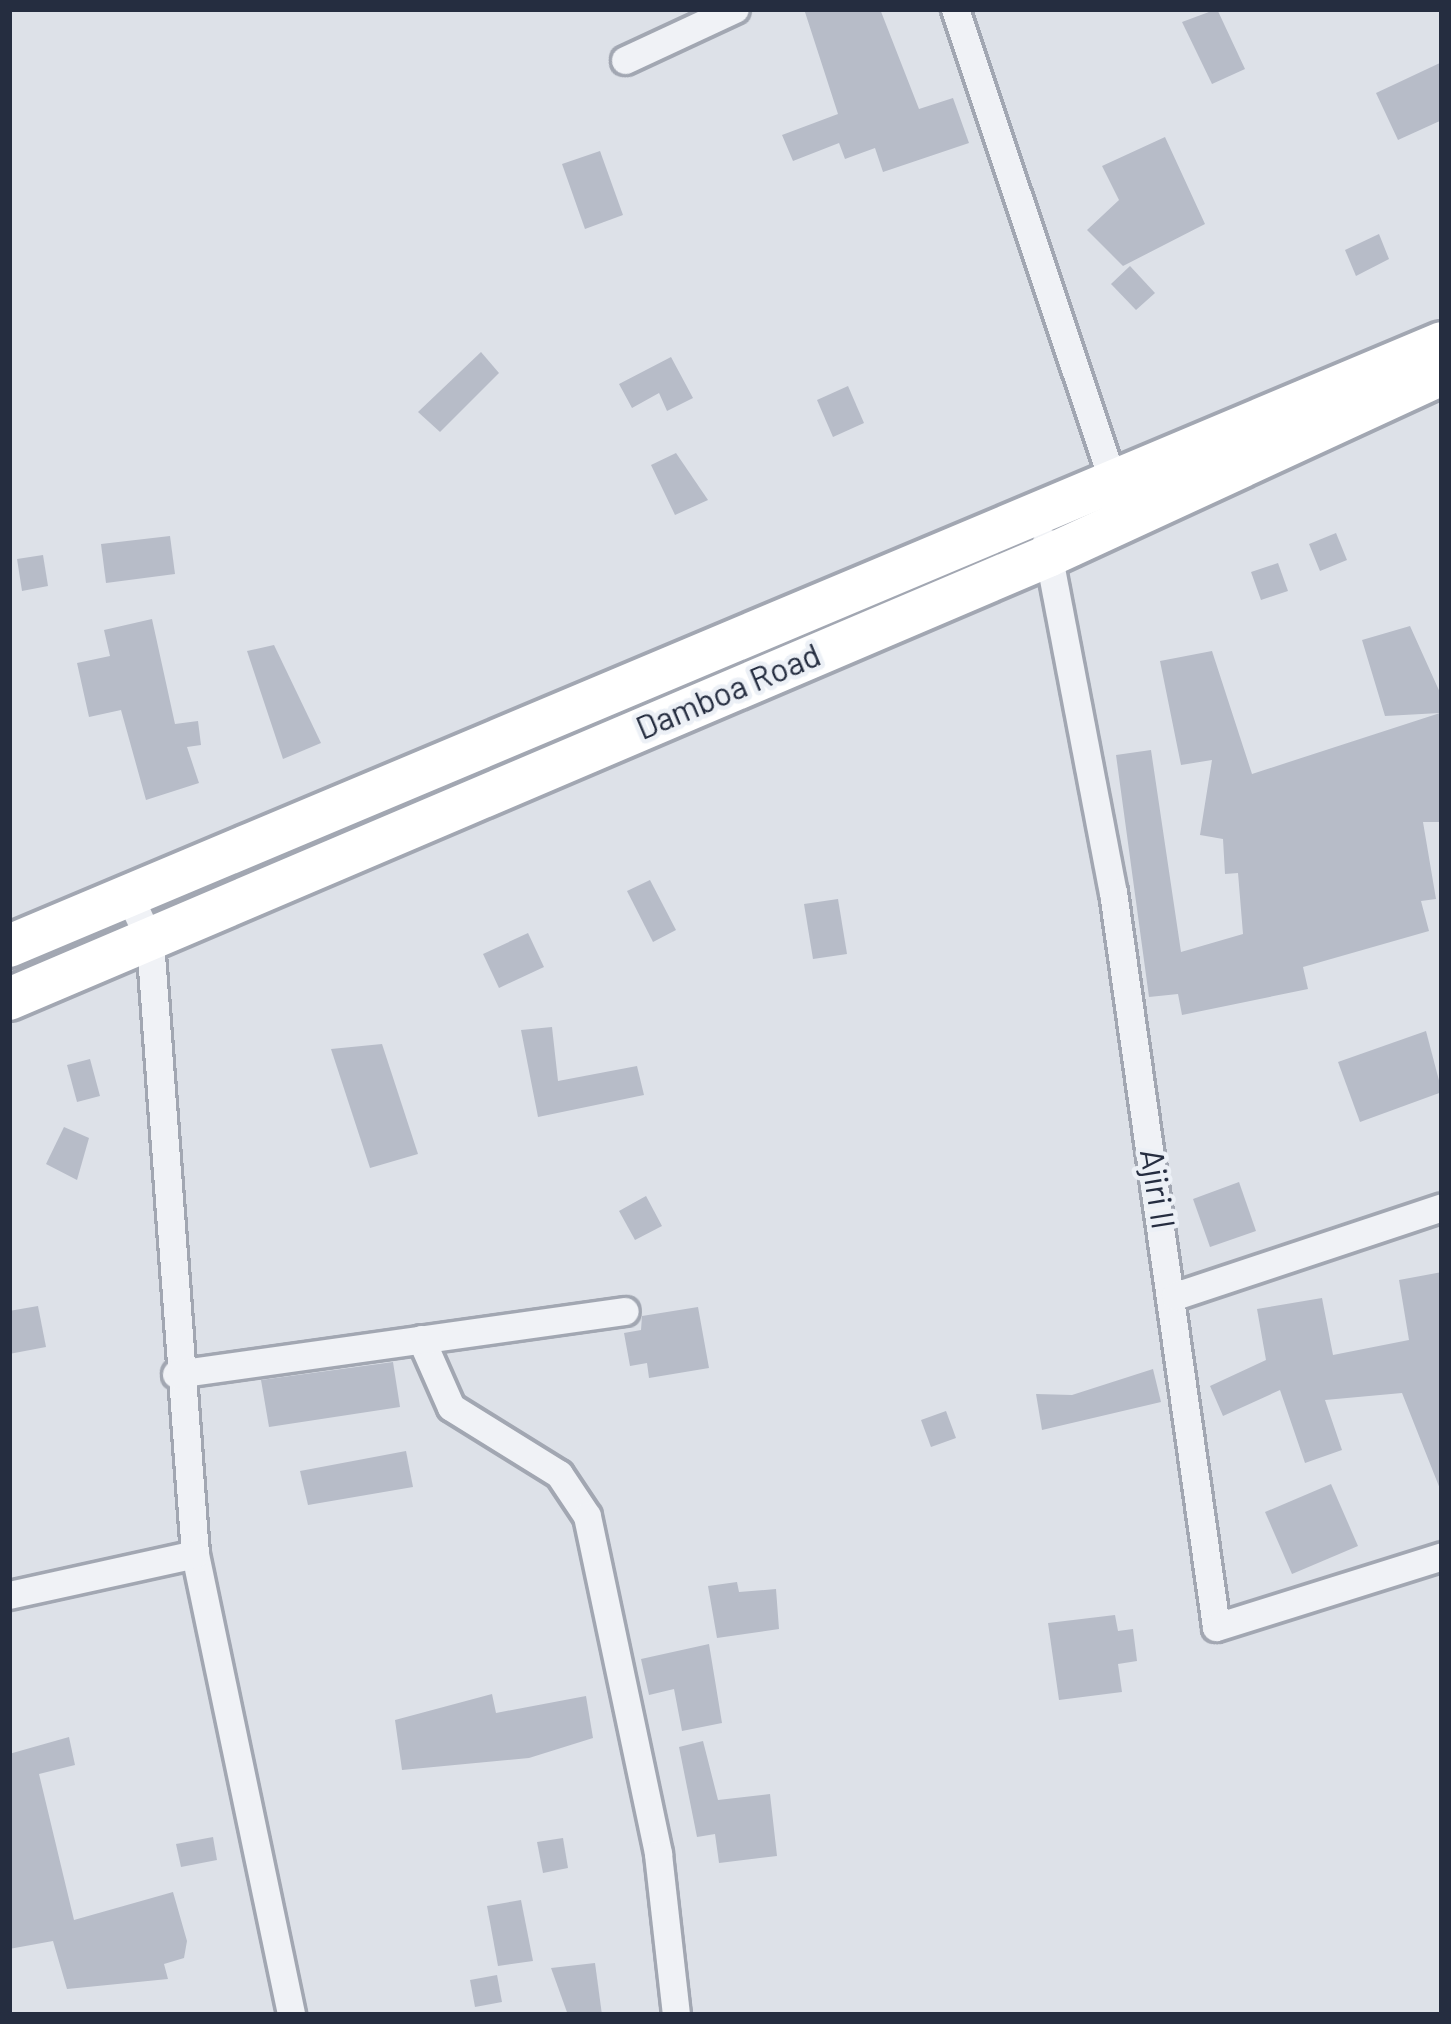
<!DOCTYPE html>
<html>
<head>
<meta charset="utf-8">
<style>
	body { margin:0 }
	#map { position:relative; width:1451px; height:2024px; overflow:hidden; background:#dde1e8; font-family:Barlow,sans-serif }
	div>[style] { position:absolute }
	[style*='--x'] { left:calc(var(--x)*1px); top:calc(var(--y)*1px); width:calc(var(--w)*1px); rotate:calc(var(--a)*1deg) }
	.building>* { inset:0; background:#b7bcc8 }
	.roads { filter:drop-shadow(3px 0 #a2a7b2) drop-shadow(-3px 0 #a2a7b2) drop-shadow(0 3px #a2a7b2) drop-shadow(0 -3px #a2a7b2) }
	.street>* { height:27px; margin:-13.5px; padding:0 13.5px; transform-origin:13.5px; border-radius:13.5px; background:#f0f2f6 }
	.primary>* { height:42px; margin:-21px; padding:0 21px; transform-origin:21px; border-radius:21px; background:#fff }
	span { translate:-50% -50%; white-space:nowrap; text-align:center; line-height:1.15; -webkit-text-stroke:9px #ecf0f6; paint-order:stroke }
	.street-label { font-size:33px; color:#252d40 }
	.frame { position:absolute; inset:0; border:12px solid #252d40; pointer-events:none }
</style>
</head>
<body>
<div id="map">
	<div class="building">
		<div style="clip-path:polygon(804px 9px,880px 9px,919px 109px,953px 98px,969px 143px,883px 172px,875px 148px,845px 159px,839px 143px,793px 161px,782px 135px,838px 114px)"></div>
		<div style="clip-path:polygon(1217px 9px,1245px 69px,1212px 84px,1182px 22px)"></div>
		<div style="clip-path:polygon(1442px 62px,1442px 120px,1398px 140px,1376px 93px)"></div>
		<div style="clip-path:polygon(1165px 137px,1205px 224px,1123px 266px,1087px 230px,1119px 200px,1102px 166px)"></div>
		<div style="clip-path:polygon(600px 151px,623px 215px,585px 229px,562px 164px)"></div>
		<div style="clip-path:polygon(1379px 234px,1389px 259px,1356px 276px,1345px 250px)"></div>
		<div style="clip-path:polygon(1130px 266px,1155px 293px,1136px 310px,1111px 284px)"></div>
		<div style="clip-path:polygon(481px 352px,499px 373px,440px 432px,418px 412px)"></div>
		<div style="clip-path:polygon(671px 357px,693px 398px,667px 411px,659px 393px,632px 408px,619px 384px)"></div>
		<div style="clip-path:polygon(848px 386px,864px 423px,833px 437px,817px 400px)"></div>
		<div style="clip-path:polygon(676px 453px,708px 500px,675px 515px,651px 465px)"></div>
		<div style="clip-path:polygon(1336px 533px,1347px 560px,1320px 571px,1309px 544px)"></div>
		<div style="clip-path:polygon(170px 536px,175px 574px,106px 583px,101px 544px)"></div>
		<div style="clip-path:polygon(43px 555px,48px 586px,22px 591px,17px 559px)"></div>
		<div style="clip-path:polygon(1278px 563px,1288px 591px,1261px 600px,1251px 572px)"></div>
		<div style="clip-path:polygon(152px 619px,175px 724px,198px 721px,201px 745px,187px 747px,199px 783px,146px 800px,121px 710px,89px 717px,77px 663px,110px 656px,104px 630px)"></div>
		<div style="clip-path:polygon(1410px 626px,1442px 697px,1442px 822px,1423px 822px,1436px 899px,1421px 901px,1429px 931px,1303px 967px,1308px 989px,1182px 1015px,1178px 994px,1149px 997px,1116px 755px,1151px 750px,1181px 952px,1243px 934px,1238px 873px,1225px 874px,1223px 839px,1200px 835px,1212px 760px,1181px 765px,1160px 661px,1212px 651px,1252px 774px,1440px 713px,1385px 716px,1362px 640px)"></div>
		<div style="clip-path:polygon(274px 645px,321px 743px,283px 759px,247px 651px)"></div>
		<div style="clip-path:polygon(650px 880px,676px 930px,653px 942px,627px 891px)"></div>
		<div style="clip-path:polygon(838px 899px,847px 954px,813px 959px,804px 904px)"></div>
		<div style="clip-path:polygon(528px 933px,544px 967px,499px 988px,483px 954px)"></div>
		<div style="clip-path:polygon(552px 1027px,558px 1081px,637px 1066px,644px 1095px,538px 1117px,521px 1030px)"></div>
		<div style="clip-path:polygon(1426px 1031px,1442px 1092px,1360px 1122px,1338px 1062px)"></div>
		<div style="clip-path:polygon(382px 1044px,418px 1154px,370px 1168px,331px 1049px)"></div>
		<div style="clip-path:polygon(90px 1059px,100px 1096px,77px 1102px,67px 1065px)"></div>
		<div style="clip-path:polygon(64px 1127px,89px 1138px,77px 1180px,46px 1164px)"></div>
		<div style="clip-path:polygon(1239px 1182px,1256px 1231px,1210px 1247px,1193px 1199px)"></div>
		<div style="clip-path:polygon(646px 1196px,662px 1226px,635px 1240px,619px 1211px)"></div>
		<div style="clip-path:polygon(1442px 1272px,1442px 1494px,1402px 1393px,1325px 1400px,1342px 1450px,1305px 1463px,1280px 1390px,1223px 1416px,1210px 1386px,1266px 1360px,1257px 1309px,1322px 1298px,1333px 1355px,1409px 1340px,1399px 1280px)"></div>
		<div style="clip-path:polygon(38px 1306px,46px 1347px,9px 1354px,9px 1311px)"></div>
		<div style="clip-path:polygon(698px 1307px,709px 1368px,649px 1378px,647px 1363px,630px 1366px,624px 1333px,641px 1330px,642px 1316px)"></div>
		<div style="clip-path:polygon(393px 1362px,400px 1407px,269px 1427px,261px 1380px)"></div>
		<div style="clip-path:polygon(1153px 1369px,1161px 1402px,1042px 1430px,1036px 1394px,1072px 1395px)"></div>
		<div style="clip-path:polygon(946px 1411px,956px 1438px,931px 1447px,921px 1420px)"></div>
		<div style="clip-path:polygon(406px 1451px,413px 1487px,308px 1505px,300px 1471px)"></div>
		<div style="clip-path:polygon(1331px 1484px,1358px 1546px,1292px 1574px,1265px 1512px)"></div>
		<div style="clip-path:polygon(737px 1582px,739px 1592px,776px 1589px,779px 1629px,717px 1638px,708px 1586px)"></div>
		<div style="clip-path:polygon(1115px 1615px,1118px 1631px,1133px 1629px,1137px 1661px,1118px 1664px,1122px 1692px,1059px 1700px,1048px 1623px)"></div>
		<div style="clip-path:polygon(709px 1644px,722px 1723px,682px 1731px,674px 1689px,649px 1695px,641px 1659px)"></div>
		<div style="clip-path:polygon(492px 1694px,496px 1713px,586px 1696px,593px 1738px,529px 1758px,402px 1770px,395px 1720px)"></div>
		<div style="clip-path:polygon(69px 1737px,75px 1765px,39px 1774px,74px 1920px,173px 1892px,187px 1941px,184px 1958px,164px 1964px,168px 1979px,67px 1989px,53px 1941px,9px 1949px,9px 1754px)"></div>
		<div style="clip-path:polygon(703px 1741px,718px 1800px,770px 1794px,777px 1856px,719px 1863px,715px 1834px,697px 1837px,679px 1747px)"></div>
		<div style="clip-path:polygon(213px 1837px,217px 1860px,181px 1867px,176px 1844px)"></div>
		<div style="clip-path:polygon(563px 1838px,568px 1868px,543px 1873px,537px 1842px)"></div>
		<div style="clip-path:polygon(521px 1900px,533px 1961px,498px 1966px,487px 1906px)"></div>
		<div style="clip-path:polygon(595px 1963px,602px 2015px,568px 2015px,551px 1968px)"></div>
		<div style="clip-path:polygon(497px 1975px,502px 2002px,475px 2007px,470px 1980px)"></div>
	</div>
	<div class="roads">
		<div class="street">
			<div style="--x:955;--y:9;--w:515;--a:71.53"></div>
			<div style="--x:625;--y:60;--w:121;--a:-24.9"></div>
			<div style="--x:1046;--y:542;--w:356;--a:79.2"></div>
			<div style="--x:1113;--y:892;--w:742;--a:82.02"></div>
			<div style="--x:1216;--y:1627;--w:237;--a:-17.4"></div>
			<div style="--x:131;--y:900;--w:45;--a:65.1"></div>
			<div style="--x:150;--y:941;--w:615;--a:85.8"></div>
			<div style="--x:195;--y:1554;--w:471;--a:78.2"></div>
			<div style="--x:1175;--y:1296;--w:281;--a:-18.4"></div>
			<div style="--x:421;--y:1339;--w:74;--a:66.2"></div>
			<div style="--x:451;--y:1407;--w:127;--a:31.8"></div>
			<div style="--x:559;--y:1474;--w:50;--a:56.3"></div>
			<div style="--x:587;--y:1516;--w:345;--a:78.1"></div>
			<div style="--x:658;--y:1854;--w:162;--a:83.6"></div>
			<div style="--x:176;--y:1374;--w:453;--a:-8"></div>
			<div style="--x:9;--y:1595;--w:190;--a:-12.4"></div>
		</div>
		<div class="primary">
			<div style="--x:9;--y:946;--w:1555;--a:-22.82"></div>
			<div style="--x:9;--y:999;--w:1129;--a:-23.09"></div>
			<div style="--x:1048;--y:556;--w:434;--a:-24.8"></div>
		</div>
	</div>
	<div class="street-label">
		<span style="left:728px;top:691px;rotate:-23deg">Damboa Road</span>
		<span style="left:1158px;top:1189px;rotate:81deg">Ajiri II</span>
	</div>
	<div class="frame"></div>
</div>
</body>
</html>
